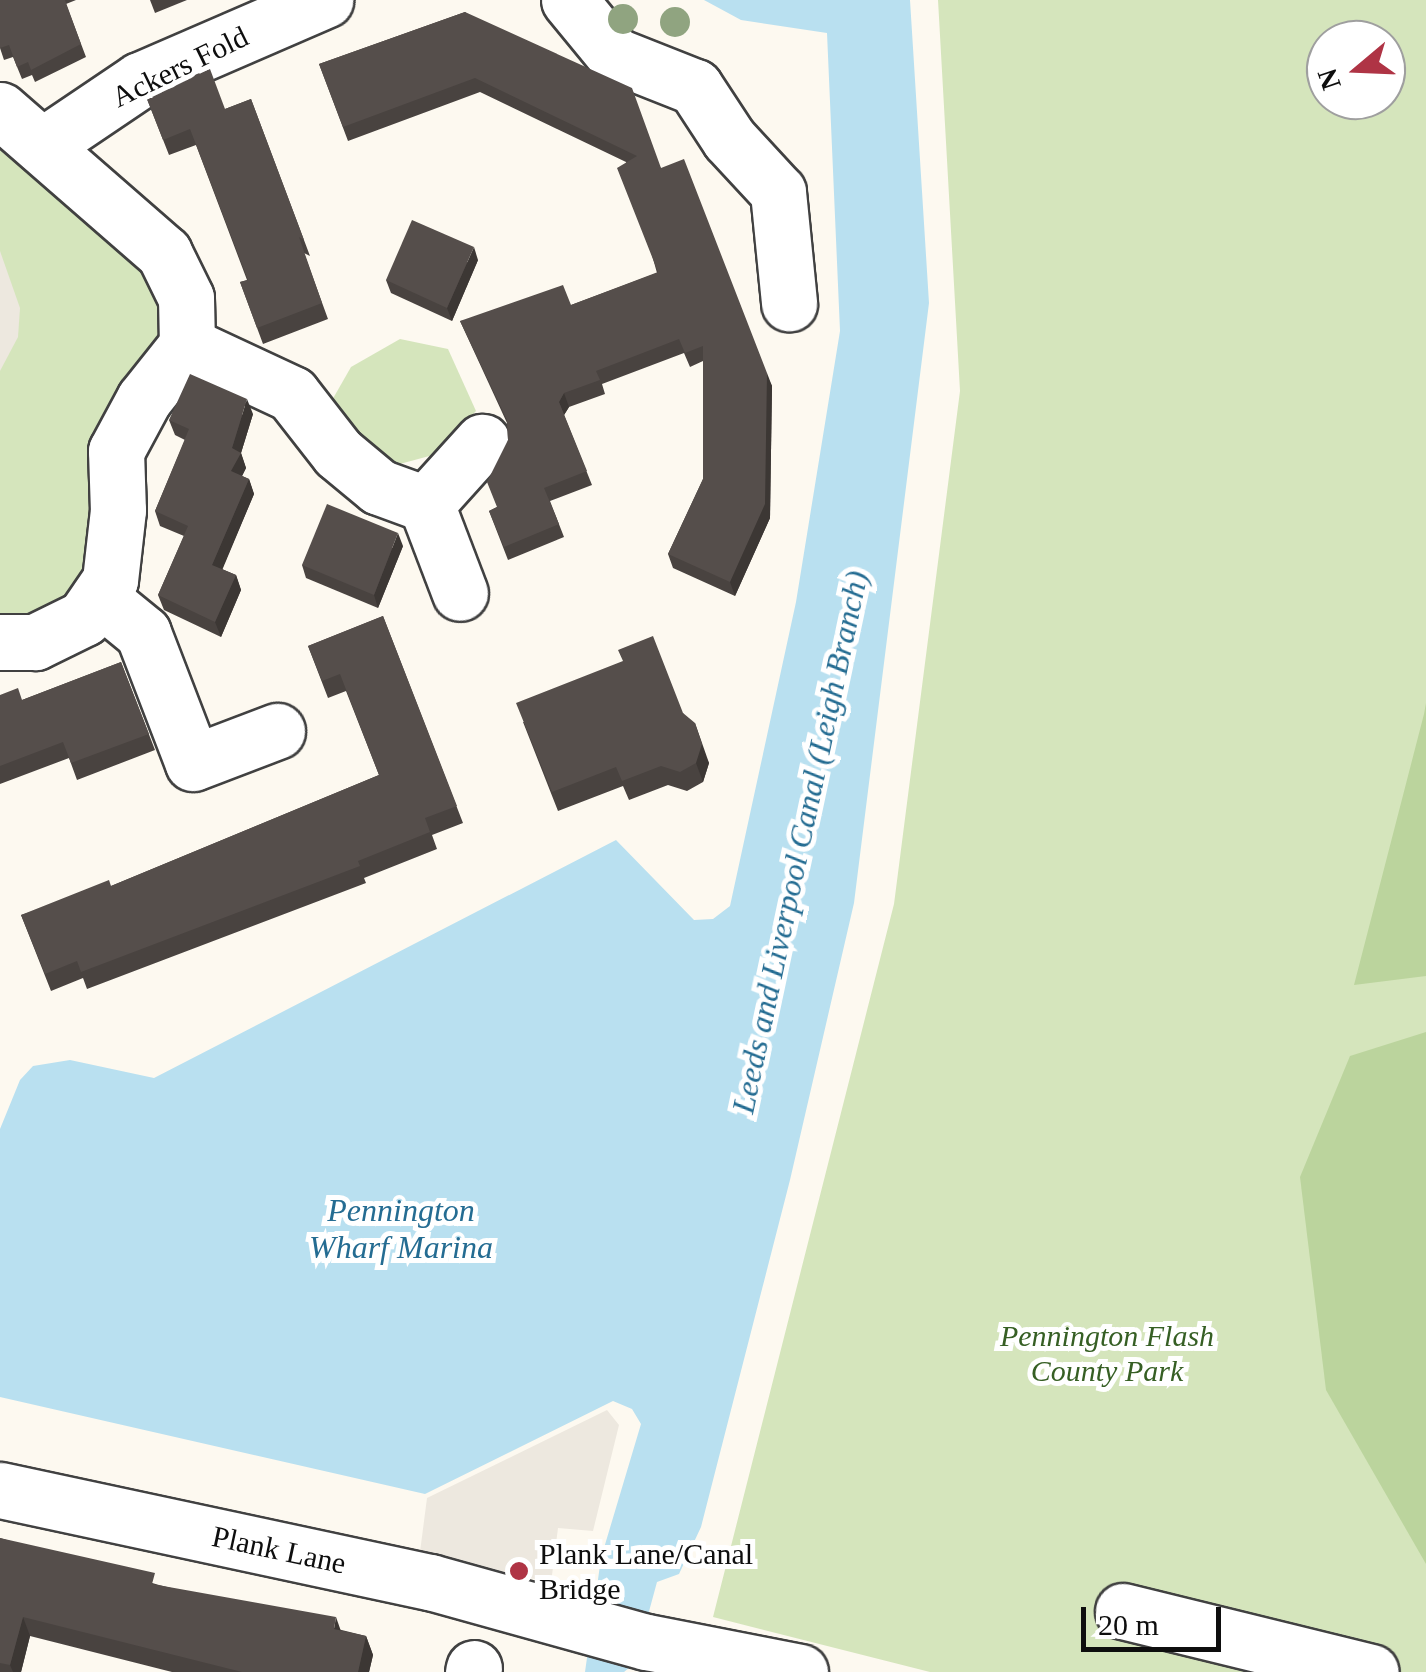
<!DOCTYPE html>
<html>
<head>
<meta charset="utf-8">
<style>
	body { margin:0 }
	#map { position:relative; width:1426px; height:1672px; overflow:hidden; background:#fdf9f0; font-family:Georgia,serif }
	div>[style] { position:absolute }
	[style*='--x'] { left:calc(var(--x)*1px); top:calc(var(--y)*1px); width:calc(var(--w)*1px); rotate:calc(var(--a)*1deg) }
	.green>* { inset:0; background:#d5e5bc }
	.forest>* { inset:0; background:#bbd49d }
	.plaza>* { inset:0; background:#ede8df }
	.water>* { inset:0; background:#b9e0f0 }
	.roads { filter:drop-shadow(2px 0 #414141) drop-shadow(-2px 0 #414141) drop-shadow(0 2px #414141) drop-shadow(0 -2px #414141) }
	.minor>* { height:55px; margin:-27.5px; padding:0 27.5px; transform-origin:27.5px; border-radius:27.5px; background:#fff }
	.trees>* { width:30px; height:30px; margin:-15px; border-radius:50%; background:#90a480 }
	.wall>* { inset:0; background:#494340 }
	.shaded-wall>* { inset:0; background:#3c3734 }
	.building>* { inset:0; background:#554e4b }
	.dots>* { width:28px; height:28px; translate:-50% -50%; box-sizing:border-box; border:5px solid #fff; border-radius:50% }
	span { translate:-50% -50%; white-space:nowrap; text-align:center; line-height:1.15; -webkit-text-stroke:10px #fff; paint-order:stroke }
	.street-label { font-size:30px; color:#0e0e0e }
	.park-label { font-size:30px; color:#365f24; font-style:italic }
	.poi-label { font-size:30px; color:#0e0e0e }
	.left { translate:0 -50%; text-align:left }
	.water-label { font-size:32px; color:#246c92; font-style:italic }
	.north { position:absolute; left:1306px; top:20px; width:100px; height:100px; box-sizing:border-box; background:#fff; border:2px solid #9f9f9f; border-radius:50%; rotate:251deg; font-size:28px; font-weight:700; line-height:40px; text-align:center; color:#0e0e0e }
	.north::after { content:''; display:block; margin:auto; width:35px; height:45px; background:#af3445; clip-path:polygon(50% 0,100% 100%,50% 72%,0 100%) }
	.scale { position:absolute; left:1081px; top:1607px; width:140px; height:45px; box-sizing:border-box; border:5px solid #0e0e0e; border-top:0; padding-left:12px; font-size:30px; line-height:35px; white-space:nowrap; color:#0e0e0e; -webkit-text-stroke:8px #fff; paint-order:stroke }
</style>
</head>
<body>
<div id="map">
	<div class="green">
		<div style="clip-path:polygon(evenodd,938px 0,1426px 0,1426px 1672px,930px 1672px,713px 1617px,894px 904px,960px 391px,938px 0,1326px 40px,1386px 40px,1386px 100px,1326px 100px,1326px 40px)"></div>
		<div style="clip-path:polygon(0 140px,154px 276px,163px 324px,95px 558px,53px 613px,0 621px)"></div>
		<div style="clip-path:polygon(400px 339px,448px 349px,476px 411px,433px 455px,385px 468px,327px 409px,351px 367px)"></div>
	</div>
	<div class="forest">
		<div style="clip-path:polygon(1426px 703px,1426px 976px,1354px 985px,1424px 714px)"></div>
		<div style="clip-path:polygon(1426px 1032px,1426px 1564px,1326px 1390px,1300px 1177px,1350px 1056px)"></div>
	</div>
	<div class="plaza">
		<div style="clip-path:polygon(0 251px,20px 308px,18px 337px,0 371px)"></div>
		<div style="clip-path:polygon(607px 1410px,619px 1425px,593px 1531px,558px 1528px,551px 1583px,420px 1552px,427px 1498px)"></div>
	</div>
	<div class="water">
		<div style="clip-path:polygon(704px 0,910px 0,929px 303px,854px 903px,790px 1180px,701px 1527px,679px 1574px,657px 1582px,635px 1663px,624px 1672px,585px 1672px,601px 1558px,641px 1424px,632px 1409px,613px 1401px,425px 1494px,0 1397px,0 1129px,20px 1080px,33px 1066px,70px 1060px,154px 1078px,616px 840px,694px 920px,713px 919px,730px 906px,796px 602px,840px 331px,827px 33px,741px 20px)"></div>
	</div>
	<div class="roads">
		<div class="minor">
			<div style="--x:569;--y:0;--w:71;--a:50.7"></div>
			<div style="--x:614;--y:55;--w:87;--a:21.6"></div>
			<div style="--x:695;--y:87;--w:62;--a:56.8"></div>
			<div style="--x:729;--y:139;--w:72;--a:47.2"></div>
			<div style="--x:778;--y:192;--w:112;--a:84.3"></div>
			<div style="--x:0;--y:110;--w:218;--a:41.1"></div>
			<div style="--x:164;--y:253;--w:50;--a:63.9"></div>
			<div style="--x:186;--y:298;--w:47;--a:88.8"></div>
			<div style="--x:187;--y:345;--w:69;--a:128.5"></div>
			<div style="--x:144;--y:399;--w:59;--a:118.3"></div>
			<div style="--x:116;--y:451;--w:59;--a:88.1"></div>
			<div style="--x:118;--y:510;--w:70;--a:96.5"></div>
			<div style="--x:110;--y:580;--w:46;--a:124.4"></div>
			<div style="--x:84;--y:618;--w:55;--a:153.9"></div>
			<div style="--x:35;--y:642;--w:35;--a:180"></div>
			<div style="--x:42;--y:146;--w:118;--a:-34"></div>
			<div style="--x:140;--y:80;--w:202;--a:-23.4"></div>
			<div style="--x:187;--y:345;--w:116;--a:25"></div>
			<div style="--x:292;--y:394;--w:75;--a:52.1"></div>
			<div style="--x:338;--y:453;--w:53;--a:39.7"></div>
			<div style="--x:379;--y:487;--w:50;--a:19.9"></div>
			<div style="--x:426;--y:504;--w:84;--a:-47.9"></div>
			<div style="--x:426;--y:504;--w:95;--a:69.1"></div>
			<div style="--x:99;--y:597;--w:57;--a:39.3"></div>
			<div style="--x:143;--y:633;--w:139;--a:69"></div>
			<div style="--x:193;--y:763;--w:90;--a:-20.9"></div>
			<div style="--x:0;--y:1490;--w:440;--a:12.1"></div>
			<div style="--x:430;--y:1582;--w:225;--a:15.5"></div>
			<div style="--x:647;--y:1642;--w:156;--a:11.1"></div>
			<div style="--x:1123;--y:1611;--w:255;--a:13.8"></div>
			<div style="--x:473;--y:1672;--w:4;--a:-76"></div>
		</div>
	</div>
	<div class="trees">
		<div style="left:623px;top:19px"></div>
		<div style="left:675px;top:22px"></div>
	</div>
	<div class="wall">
		<div style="clip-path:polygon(0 0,76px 0,66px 4px,86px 57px,35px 82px,32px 75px,22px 79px,13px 57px,4px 60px,0 48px)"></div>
		<div style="clip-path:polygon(150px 0,187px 0,155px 13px)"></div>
		<div style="clip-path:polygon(465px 12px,661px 168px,772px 386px,770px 518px,735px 596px,673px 568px,668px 554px,703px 479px,703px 361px,690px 367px,684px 353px,602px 384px,605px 394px,569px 407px,564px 415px,592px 485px,550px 501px,564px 537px,508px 560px,489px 511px,497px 507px,508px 440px,507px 423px,460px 321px,571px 305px,657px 273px,626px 162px,480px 92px,348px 141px,319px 64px)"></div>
		<div style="clip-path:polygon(145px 94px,225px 109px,251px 99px,310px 256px,304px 253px,328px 319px,263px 344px,240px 282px,247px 280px,196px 145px,169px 155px)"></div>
		<div style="clip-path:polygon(478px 260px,452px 321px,391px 293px,386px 280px)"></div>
		<div style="clip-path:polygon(253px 414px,241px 453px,246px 468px,242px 476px,249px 479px,254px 494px,222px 569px,236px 575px,241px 590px,221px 637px,164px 610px,158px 595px,184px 536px,160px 526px,155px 511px,185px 440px,175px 435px,169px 420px)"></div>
		<div style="clip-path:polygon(403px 546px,378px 608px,306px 578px,302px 565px)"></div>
		<div style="clip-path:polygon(383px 616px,463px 823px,432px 835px,437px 849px,364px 878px,366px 883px,87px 989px,83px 978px,51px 991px,21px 915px,111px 886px,379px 775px,346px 691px,328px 698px,308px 646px)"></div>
		<div style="clip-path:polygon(121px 662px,155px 750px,77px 780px,69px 758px,0 784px,0 695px,22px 700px)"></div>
		<div style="clip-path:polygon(683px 713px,709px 763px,703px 782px,687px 791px,668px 785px,629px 800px,623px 786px,558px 811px,523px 722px)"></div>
		<div style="clip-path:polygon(0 1538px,159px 1585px,366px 1636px,373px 1655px,369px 1672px,172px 1672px,30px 1636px,21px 1672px,0 1672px)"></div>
	</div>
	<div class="shaded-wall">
		<div style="clip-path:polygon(474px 247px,478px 260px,452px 321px,447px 308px)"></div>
		<div style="clip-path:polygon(767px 373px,772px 386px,770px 518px,735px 596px,730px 582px)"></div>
		<div style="clip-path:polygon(564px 393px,569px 407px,564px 415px,559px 402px)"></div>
		<div style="clip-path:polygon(247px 399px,253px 414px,241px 453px,246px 468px,237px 486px,231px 471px,232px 448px)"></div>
		<div style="clip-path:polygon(249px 479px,254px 494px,218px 580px,212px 565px)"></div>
		<div style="clip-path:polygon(398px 533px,403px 546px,378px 608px,374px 595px)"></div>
		<div style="clip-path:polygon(236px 575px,241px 590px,221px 637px,215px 622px)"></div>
		<div style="clip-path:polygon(695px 723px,709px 763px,703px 782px,696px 763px)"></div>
		<div style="clip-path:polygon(23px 1617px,30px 1636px,21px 1672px,13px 1672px,10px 1665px)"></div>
		<div style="clip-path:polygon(336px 1617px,343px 1637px,334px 1629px)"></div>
		<div style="clip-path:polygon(366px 1636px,373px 1655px,369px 1672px,358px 1672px)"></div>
	</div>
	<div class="building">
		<div style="clip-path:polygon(0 0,65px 0,81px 44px,31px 70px,28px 62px,17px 67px,9px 45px,0 48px)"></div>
		<div style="clip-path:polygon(465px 12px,632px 88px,661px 168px,684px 159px,767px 373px,765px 504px,730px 582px,668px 554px,703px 479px,703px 346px,685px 353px,679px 339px,596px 371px,600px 380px,564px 393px,559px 402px,587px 471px,544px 488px,559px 524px,504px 547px,489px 511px,497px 507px,487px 482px,508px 440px,507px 420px,460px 321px,563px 285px,571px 305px,658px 272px,617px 168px,637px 156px,475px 78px,343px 127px,319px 64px)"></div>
		<div style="clip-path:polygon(210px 69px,225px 109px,251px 99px,304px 240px,299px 237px,322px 303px,257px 328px,240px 282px,248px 280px,190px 129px,163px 140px,145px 94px)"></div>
		<div style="clip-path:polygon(412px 220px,474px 247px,447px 308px,386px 280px)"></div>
		<div style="clip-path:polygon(190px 374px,247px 399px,232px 448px,241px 453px,231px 471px,249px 479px,212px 565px,236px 575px,215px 622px,158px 595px,188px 526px,155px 511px,189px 429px,169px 420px)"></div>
		<div style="clip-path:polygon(327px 504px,398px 533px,374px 595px,302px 565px)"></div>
		<div style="clip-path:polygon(383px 616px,457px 806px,425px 818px,430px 832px,358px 861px,360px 866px,81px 972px,77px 961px,45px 974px,21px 915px,109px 880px,111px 886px,379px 775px,340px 674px,322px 681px,308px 646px)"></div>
		<div style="clip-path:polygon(653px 636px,683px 713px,695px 723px,702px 744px,696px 763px,680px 772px,661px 766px,622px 781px,616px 767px,552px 792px,516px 703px,623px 661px,618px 650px)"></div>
		<div style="clip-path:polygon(121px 662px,149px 734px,71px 763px,63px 742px,0 766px,0 695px,18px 688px,22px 700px)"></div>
		<div style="clip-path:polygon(0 1538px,155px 1573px,152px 1584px,336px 1617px,334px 1629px,366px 1636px,358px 1672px,242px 1672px,23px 1617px,10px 1665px,0 1663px)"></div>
	</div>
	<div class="dots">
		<div style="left:519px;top:1571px;background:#af3445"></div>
	</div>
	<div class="street-label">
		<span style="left:180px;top:67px;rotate:-26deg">Ackers Fold</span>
		<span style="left:279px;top:1550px;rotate:12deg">Plank Lane</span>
	</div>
	<div class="park-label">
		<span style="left:1107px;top:1353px">Pennington Flash<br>County Park</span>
	</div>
	<div class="poi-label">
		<span class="left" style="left:539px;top:1571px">Plank Lane/Canal<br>Bridge</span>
	</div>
	<div class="water-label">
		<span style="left:800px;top:842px;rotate:-78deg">Leeds and Liverpool Canal (Leigh Branch)</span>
		<span style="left:401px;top:1229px">Pennington<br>Wharf Marina</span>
	</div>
	<div class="north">N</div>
	<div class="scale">20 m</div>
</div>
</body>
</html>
